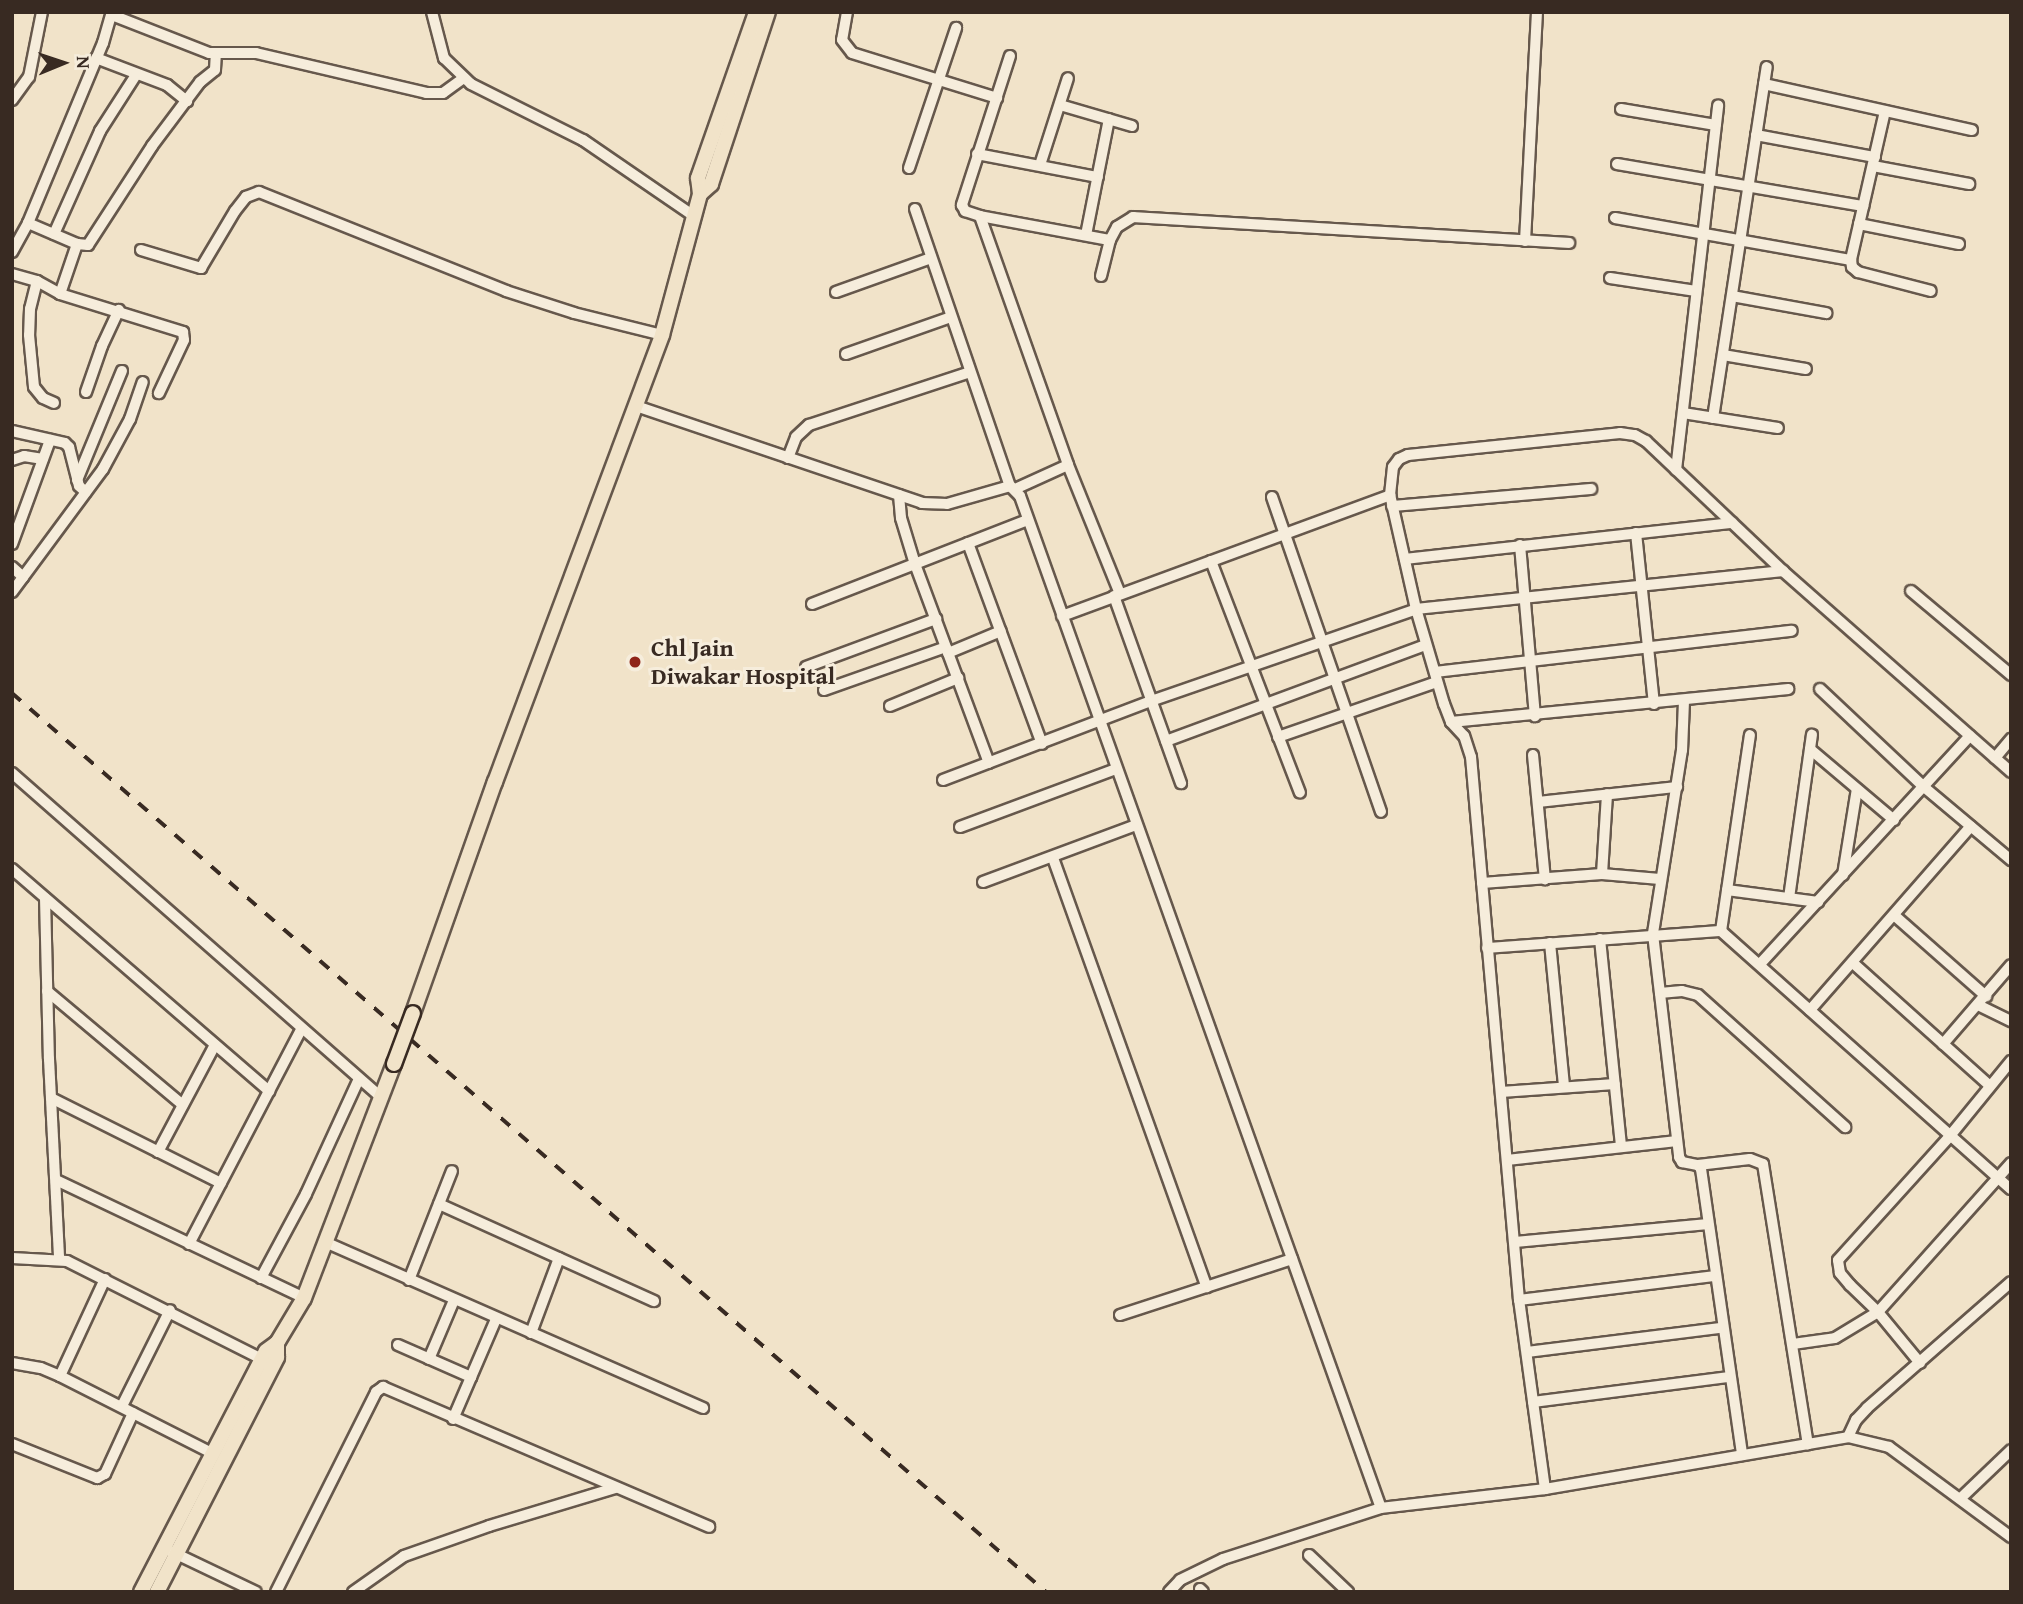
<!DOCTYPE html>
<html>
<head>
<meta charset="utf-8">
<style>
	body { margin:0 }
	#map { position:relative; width:2023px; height:1604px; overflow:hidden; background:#f1e3c9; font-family:"Gentium Book Plus",serif }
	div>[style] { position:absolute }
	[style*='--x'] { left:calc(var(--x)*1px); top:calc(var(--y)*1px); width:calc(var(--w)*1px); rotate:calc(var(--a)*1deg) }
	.roads { filter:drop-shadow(2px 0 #66584c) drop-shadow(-2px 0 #66584c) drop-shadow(0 2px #66584c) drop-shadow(0 -2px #66584c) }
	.minor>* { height:10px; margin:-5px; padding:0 5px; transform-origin:5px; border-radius:5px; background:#f6eddc }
	.major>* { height:14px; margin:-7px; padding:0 7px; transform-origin:7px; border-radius:7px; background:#f1e3c9 }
	.rail>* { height:3.5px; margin-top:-1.75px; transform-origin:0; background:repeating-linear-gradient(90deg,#382a22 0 12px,transparent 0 24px) }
	.bridges { filter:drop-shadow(2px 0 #382a22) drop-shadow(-2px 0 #382a22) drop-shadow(0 2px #382a22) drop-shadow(0 -2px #382a22) }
	.major-bridge>* { height:14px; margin:-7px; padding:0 7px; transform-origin:7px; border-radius:7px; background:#f1e3c9 }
	.dots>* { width:19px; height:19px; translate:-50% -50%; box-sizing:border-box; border:4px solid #f6eddc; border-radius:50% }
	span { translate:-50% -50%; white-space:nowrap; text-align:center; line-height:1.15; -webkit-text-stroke:6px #f6eddc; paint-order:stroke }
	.poi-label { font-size:24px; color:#382a22; font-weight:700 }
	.left { translate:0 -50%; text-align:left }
	.frame { position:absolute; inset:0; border:14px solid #382a22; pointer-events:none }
	.north { position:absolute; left:28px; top:28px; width:70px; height:70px; -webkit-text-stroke:5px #f6eddc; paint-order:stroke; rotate:88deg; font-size:19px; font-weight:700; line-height:28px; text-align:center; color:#382a22 }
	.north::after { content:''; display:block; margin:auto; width:24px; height:32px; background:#382a22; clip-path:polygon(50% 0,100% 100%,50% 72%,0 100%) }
</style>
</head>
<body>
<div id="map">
	<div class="roads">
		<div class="minor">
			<div style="--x:432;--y:12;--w:48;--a:75.4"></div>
			<div style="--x:444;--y:58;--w:37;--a:44"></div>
			<div style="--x:471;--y:84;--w:125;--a:26.6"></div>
			<div style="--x:583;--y:140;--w:135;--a:34.4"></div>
			<div style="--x:847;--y:12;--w:28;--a:100"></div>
			<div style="--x:842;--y:40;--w:16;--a:52"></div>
			<div style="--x:852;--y:53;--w:152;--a:17.2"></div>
			<div style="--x:112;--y:15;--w:104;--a:21.4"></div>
			<div style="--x:209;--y:53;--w:47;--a:0"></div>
			<div style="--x:256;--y:53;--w:175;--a:13.2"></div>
			<div style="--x:426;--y:93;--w:17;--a:0"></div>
			<div style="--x:443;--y:93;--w:26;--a:-36"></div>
			<div style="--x:1010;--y:56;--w:157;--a:107.9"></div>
			<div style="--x:962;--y:205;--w:7;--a:63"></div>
			<div style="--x:965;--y:211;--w:16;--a:18"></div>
			<div style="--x:980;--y:216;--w:132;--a:10.5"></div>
			<div style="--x:96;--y:58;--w:76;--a:20.8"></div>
			<div style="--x:167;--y:85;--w:26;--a:39"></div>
			<div style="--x:1764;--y:84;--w:213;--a:12.5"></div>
			<div style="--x:12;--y:100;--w:29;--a:-54"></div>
			<div style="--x:29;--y:77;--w:66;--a:-78.7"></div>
			<div style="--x:1060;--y:105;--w:75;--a:16.3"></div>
			<div style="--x:1621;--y:109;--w:96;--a:9.6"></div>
			<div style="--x:1885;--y:111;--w:153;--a:102.9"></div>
			<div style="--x:1851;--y:260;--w:7;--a:82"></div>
			<div style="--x:1852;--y:267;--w:8;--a:40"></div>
			<div style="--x:1858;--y:272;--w:75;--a:14.6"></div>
			<div style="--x:1756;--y:135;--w:121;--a:10.5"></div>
			<div style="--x:977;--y:154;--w:123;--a:10.8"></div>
			<div style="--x:1617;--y:164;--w:250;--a:9.7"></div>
			<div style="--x:1040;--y:165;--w:91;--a:-72.2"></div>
			<div style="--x:1873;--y:166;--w:98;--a:10.6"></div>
			<div style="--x:909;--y:168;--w:148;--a:-71.4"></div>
			<div style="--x:915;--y:209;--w:293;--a:71.1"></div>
			<div style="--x:980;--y:216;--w:264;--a:70.5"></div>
			<div style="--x:1068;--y:465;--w:139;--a:68"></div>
			<div style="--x:1615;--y:218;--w:240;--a:10.1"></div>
			<div style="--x:28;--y:223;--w:53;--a:23.2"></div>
			<div style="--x:77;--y:244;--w:11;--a:5"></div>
			<div style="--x:88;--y:245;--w:118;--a:-57.1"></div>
			<div style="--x:152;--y:146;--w:80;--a:-53.1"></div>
			<div style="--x:200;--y:82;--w:19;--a:-39"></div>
			<div style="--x:215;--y:70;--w:17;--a:-87"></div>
			<div style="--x:1859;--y:224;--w:102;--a:11.3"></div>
			<div style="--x:54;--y:234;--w:113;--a:-65.9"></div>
			<div style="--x:100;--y:131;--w:67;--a:-57.3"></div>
			<div style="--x:1086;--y:235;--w:118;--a:-78.8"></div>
			<div style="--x:1525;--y:241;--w:229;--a:-87"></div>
			<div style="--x:141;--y:250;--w:63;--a:16.7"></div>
			<div style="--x:201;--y:268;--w:66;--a:-59.2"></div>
			<div style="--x:235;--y:211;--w:18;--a:-52"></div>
			<div style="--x:246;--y:197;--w:14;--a:-21"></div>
			<div style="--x:259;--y:192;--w:266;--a:21.8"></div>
			<div style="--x:506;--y:291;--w:71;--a:17.9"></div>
			<div style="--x:574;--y:313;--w:91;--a:14"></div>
			<div style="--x:12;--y:252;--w:33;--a:-61"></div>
			<div style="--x:28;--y:223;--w:195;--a:-67.4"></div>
			<div style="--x:103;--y:43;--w:32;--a:-74"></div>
			<div style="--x:12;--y:274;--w:26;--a:16"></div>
			<div style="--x:37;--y:281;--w:26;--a:29"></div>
			<div style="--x:60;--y:294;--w:129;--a:17.2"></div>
			<div style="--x:183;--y:332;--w:8;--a:83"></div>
			<div style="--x:184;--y:340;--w:59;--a:115.3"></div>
			<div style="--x:1101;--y:276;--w:37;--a:-76"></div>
			<div style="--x:1110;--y:240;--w:15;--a:-62"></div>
			<div style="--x:1117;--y:227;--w:19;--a:-32"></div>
			<div style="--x:1133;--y:217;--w:437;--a:3.4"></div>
			<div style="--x:1610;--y:278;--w:87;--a:8.6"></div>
			<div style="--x:37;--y:281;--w:29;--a:104"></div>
			<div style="--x:30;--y:309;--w:26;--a:92"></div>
			<div style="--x:29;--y:335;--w:52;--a:84.5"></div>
			<div style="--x:34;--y:387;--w:14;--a:51"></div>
			<div style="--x:43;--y:398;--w:12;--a:24"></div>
			<div style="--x:836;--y:292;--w:101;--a:-19.7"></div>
			<div style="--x:60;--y:294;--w:53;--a:-71.2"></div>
			<div style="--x:1732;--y:296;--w:96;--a:10.3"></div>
			<div style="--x:846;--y:354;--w:111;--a:-19.4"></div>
			<div style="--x:1723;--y:355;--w:84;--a:9.6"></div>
			<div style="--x:86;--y:392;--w:49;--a:-70.8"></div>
			<div style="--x:102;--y:346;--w:40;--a:-65"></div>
			<div style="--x:636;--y:406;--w:302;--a:18.7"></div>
			<div style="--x:922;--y:503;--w:25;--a:2"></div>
			<div style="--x:947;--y:504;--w:66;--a:-15.9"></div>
			<div style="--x:1010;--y:486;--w:14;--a:45"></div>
			<div style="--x:1020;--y:496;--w:1074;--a:70.37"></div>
			<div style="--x:1683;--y:413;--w:96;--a:9"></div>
			<div style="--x:1713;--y:418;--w:355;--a:-81.3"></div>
			<div style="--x:12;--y:431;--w:54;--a:12.8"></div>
			<div style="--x:65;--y:443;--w:6;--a:45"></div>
			<div style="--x:69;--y:447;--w:40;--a:75.6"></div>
			<div style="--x:79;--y:486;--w:9;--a:41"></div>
			<div style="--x:788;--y:458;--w:22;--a:-69"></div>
			<div style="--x:796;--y:437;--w:18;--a:-43"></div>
			<div style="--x:809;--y:425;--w:169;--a:-18.2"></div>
			<div style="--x:12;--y:460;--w:13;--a:-18"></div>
			<div style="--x:24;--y:456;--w:19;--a:9"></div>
			<div style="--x:1676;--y:470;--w:367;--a:-83.4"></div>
			<div style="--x:77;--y:480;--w:118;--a:-67.6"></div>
			<div style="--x:1015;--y:489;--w:58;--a:-24.4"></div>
			<div style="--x:899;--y:495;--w:23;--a:85"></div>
			<div style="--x:901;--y:518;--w:48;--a:73.1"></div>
			<div style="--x:915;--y:564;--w:212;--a:69.6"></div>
			<div style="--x:1272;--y:497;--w:333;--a:70.9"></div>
			<div style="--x:1392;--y:506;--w:200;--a:-4.9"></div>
			<div style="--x:1636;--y:533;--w:172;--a:84"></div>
			<div style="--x:968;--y:543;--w:214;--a:69.8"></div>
			<div style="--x:12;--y:544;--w:111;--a:-69.9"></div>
			<div style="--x:1520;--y:545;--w:172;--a:85"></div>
			<div style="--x:1405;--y:559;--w:329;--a:-6.3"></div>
			<div style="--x:1211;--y:561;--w:248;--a:69"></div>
			<div style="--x:12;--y:567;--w:15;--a:42"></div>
			<div style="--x:1911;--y:591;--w:131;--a:40"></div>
			<div style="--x:12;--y:592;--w:153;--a:-53.5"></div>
			<div style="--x:103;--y:469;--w:57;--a:-61.6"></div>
			<div style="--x:130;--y:419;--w:39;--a:-71"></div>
			<div style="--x:1114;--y:596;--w:199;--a:70.3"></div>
			<div style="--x:812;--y:604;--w:232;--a:-21.3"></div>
			<div style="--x:1062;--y:616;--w:350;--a:-20.2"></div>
			<div style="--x:948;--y:653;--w:57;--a:-22.5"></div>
			<div style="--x:806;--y:667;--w:139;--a:-20.3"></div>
			<div style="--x:1435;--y:672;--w:359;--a:-6.6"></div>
			<div style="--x:1820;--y:689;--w:143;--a:43.3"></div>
			<div style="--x:1924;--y:787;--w:114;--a:40"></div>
			<div style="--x:824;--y:690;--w:129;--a:-19.4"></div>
			<div style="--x:1684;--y:701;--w:49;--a:92.3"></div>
			<div style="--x:1682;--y:750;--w:186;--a:99"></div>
			<div style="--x:1653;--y:934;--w:225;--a:83.3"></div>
			<div style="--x:1679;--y:1157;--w:6;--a:59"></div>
			<div style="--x:1682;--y:1162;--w:16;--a:11"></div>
			<div style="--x:1698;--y:1165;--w:5;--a:53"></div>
			<div style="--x:1701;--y:1169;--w:289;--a:81.8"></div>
			<div style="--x:890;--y:706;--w:74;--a:-22.4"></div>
			<div style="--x:1451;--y:722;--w:339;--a:-5.6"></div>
			<div style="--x:1278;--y:737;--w:168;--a:-19.1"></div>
			<div style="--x:1166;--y:741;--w:277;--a:-20.3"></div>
			<div style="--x:1810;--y:749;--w:110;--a:40.2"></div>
			<div style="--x:1533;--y:755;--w:125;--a:84.5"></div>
			<div style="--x:1995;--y:758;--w:25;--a:-50"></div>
			<div style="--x:12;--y:773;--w:491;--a:41.3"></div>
			<div style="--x:943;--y:780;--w:222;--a:-20.8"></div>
			<div style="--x:1151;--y:701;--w:281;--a:-19.1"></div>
			<div style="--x:1416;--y:609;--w:369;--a:-5.9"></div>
			<div style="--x:1538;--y:802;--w:140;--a:-6.2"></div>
			<div style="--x:960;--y:827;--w:166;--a:-20.4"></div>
			<div style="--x:1053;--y:858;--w:456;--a:70.3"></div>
			<div style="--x:12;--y:869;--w:340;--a:40.8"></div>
			<div style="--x:1602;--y:874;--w:80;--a:-86.4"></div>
			<div style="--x:1843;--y:875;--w:87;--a:-80.8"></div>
			<div style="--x:983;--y:882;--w:163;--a:-20.4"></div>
			<div style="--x:1482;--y:883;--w:120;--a:-4.3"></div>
			<div style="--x:1602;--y:874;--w:58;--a:4.9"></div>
			<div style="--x:1727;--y:890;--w:92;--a:7.5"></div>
			<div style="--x:45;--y:898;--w:161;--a:88.6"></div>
			<div style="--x:49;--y:1059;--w:199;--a:87.1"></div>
			<div style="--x:1789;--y:898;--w:165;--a:-82"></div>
			<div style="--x:1894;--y:915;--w:123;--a:41.4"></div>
			<div style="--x:1721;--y:931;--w:198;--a:-81.6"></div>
			<div style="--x:1600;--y:939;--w:208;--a:84.2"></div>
			<div style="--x:1550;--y:943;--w:144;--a:84.4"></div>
			<div style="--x:1487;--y:948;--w:235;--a:-4.2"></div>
			<div style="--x:1721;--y:931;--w:388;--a:41.7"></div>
			<div style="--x:1853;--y:963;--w:184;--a:41.9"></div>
			<div style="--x:1760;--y:964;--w:310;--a:-47.4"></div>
			<div style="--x:47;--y:991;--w:177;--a:40"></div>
			<div style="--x:1660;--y:993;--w:22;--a:-5"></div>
			<div style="--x:1682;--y:991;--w:16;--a:14"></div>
			<div style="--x:1698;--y:995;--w:198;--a:41.9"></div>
			<div style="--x:1978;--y:1005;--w:37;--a:26"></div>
			<div style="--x:1810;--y:1010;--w:244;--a:-48.8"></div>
			<div style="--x:1943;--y:1044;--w:104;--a:-49.3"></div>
			<div style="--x:1501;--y:1092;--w:114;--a:-4"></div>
			<div style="--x:51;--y:1098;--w:190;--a:26.6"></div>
			<div style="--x:158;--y:1152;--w:121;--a:-62"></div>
			<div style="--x:1507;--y:1160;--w:171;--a:-6.4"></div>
			<div style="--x:1698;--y:1165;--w:52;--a:-6.6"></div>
			<div style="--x:1750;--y:1159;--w:14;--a:21"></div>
			<div style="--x:1763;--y:1164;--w:284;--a:80.9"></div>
			<div style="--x:56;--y:1180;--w:275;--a:25.4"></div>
			<div style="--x:439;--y:1204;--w:236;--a:24.3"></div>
			<div style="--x:325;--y:1242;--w:413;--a:23.7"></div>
			<div style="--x:1515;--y:1242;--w:194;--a:-5.3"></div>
			<div style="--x:189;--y:1244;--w:242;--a:-62.4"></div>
			<div style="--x:12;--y:1258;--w:55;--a:3.1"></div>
			<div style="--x:67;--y:1261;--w:218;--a:26.7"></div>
			<div style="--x:261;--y:1278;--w:95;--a:-61.8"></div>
			<div style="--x:306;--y:1194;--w:127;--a:-65.3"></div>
			<div style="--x:409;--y:1280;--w:117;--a:-68.5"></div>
			<div style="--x:1519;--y:1300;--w:196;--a:-7"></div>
			<div style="--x:1120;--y:1315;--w:181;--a:-18"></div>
			<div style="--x:531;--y:1333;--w:80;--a:-69.5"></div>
			<div style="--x:1793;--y:1344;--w:42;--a:-8.1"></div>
			<div style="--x:1835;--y:1338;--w:50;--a:-31.2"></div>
			<div style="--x:1878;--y:1312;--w:200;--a:-48.2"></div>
			<div style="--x:398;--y:1345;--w:80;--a:23.7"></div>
			<div style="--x:1527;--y:1352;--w:195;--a:-7.1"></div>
			<div style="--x:429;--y:1359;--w:64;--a:-67"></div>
			<div style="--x:12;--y:1363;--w:29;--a:10"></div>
			<div style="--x:41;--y:1368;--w:21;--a:23"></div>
			<div style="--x:60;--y:1376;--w:170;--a:26.9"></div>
			<div style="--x:1920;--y:1363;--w:66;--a:-129.5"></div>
			<div style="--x:1878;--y:1312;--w:39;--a:-136"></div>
			<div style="--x:1850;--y:1285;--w:16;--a:-130"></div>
			<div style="--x:1840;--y:1273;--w:13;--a:-99"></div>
			<div style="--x:1838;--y:1260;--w:166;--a:-47.9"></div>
			<div style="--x:1949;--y:1137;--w:98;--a:-50.8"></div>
			<div style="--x:60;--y:1376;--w:107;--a:-65.1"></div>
			<div style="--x:1533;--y:1402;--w:198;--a:-7.3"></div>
			<div style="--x:122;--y:1406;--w:107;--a:-63.4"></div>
			<div style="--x:453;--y:1419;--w:109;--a:-66.7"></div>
			<div style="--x:1848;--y:1437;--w:19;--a:-65"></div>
			<div style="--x:1856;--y:1420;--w:16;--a:-47"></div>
			<div style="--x:1867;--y:1408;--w:191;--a:-41.2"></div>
			<div style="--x:12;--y:1444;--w:92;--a:21.8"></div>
			<div style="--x:97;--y:1478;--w:9;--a:-27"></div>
			<div style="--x:105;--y:1474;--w:67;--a:-65.3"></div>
			<div style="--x:1545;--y:1489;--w:191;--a:-97.8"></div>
			<div style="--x:1519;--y:1300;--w:545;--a:-95.05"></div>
			<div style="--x:1471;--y:757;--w:22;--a:-108"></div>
			<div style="--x:1464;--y:736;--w:19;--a:-133"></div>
			<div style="--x:1451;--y:722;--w:19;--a:-111"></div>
			<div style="--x:1444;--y:704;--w:99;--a:-106.4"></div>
			<div style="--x:1416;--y:609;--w:117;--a:-102.8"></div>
			<div style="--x:1390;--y:495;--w:28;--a:-84"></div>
			<div style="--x:1393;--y:467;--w:10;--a:-53"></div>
			<div style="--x:1399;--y:459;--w:10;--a:-24"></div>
			<div style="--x:1408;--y:455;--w:213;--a:-5.9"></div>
			<div style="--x:1620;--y:433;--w:15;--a:8"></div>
			<div style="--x:1635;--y:435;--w:13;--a:29"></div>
			<div style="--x:1646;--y:441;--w:189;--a:43.5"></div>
			<div style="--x:1783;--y:571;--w:304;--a:41.4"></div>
			<div style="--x:1961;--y:1498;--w:69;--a:-43.8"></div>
			<div style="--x:170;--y:1551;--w:95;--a:25.5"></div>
			<div style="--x:1309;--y:1555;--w:54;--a:43.5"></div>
			<div style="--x:1200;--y:1589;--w:4;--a:45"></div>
			<div style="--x:276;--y:1592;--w:224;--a:-63.4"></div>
			<div style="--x:376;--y:1392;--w:9;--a:-36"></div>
			<div style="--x:383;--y:1387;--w:355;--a:23.2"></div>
			<div style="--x:353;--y:1592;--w:62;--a:-35.2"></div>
			<div style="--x:404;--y:1556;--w:90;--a:-19.4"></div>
			<div style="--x:489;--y:1526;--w:132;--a:-16.8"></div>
			<div style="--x:1169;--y:1592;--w:16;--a:-47"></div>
			<div style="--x:1180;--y:1580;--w:48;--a:-26"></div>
			<div style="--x:1223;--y:1559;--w:166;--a:-17.9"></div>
			<div style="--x:1381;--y:1508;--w:165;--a:-6.6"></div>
			<div style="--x:1545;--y:1489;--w:307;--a:-9.7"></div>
			<div style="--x:1848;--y:1437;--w:42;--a:13.7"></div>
			<div style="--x:1889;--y:1447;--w:152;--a:36.4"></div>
		</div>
		<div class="major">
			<div style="--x:700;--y:194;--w:15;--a:-42"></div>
			<div style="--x:711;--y:184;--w:181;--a:-71.7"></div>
			<div style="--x:413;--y:1013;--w:245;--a:-70.5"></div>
			<div style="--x:495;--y:782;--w:477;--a:-69.5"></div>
			<div style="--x:662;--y:335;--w:146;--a:-74.9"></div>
			<div style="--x:700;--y:194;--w:16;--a:-97"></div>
			<div style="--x:698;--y:178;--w:176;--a:-70.7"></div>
			<div style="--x:141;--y:1592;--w:271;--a:-62.6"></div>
			<div style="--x:266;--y:1351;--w:14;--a:-36"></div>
			<div style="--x:277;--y:1343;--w:52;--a:-59"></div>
			<div style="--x:304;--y:1298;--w:251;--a:-69"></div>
			<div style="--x:157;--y:1592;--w:264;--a:-62.9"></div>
			<div style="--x:277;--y:1357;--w:14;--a:-90"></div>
		</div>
	</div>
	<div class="rail">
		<div style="--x:12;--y:693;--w:1370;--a:41"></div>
	</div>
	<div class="bridges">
		<div class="major-bridge">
			<div style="--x:394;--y:1064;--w:54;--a:-69.6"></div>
		</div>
	</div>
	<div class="dots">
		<div style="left:635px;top:662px;background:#8f2418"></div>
	</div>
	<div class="poi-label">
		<span class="left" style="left:651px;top:662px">Chl Jain<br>Diwakar Hospital</span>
	</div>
	<div class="frame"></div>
	<div class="north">N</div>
</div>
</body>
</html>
